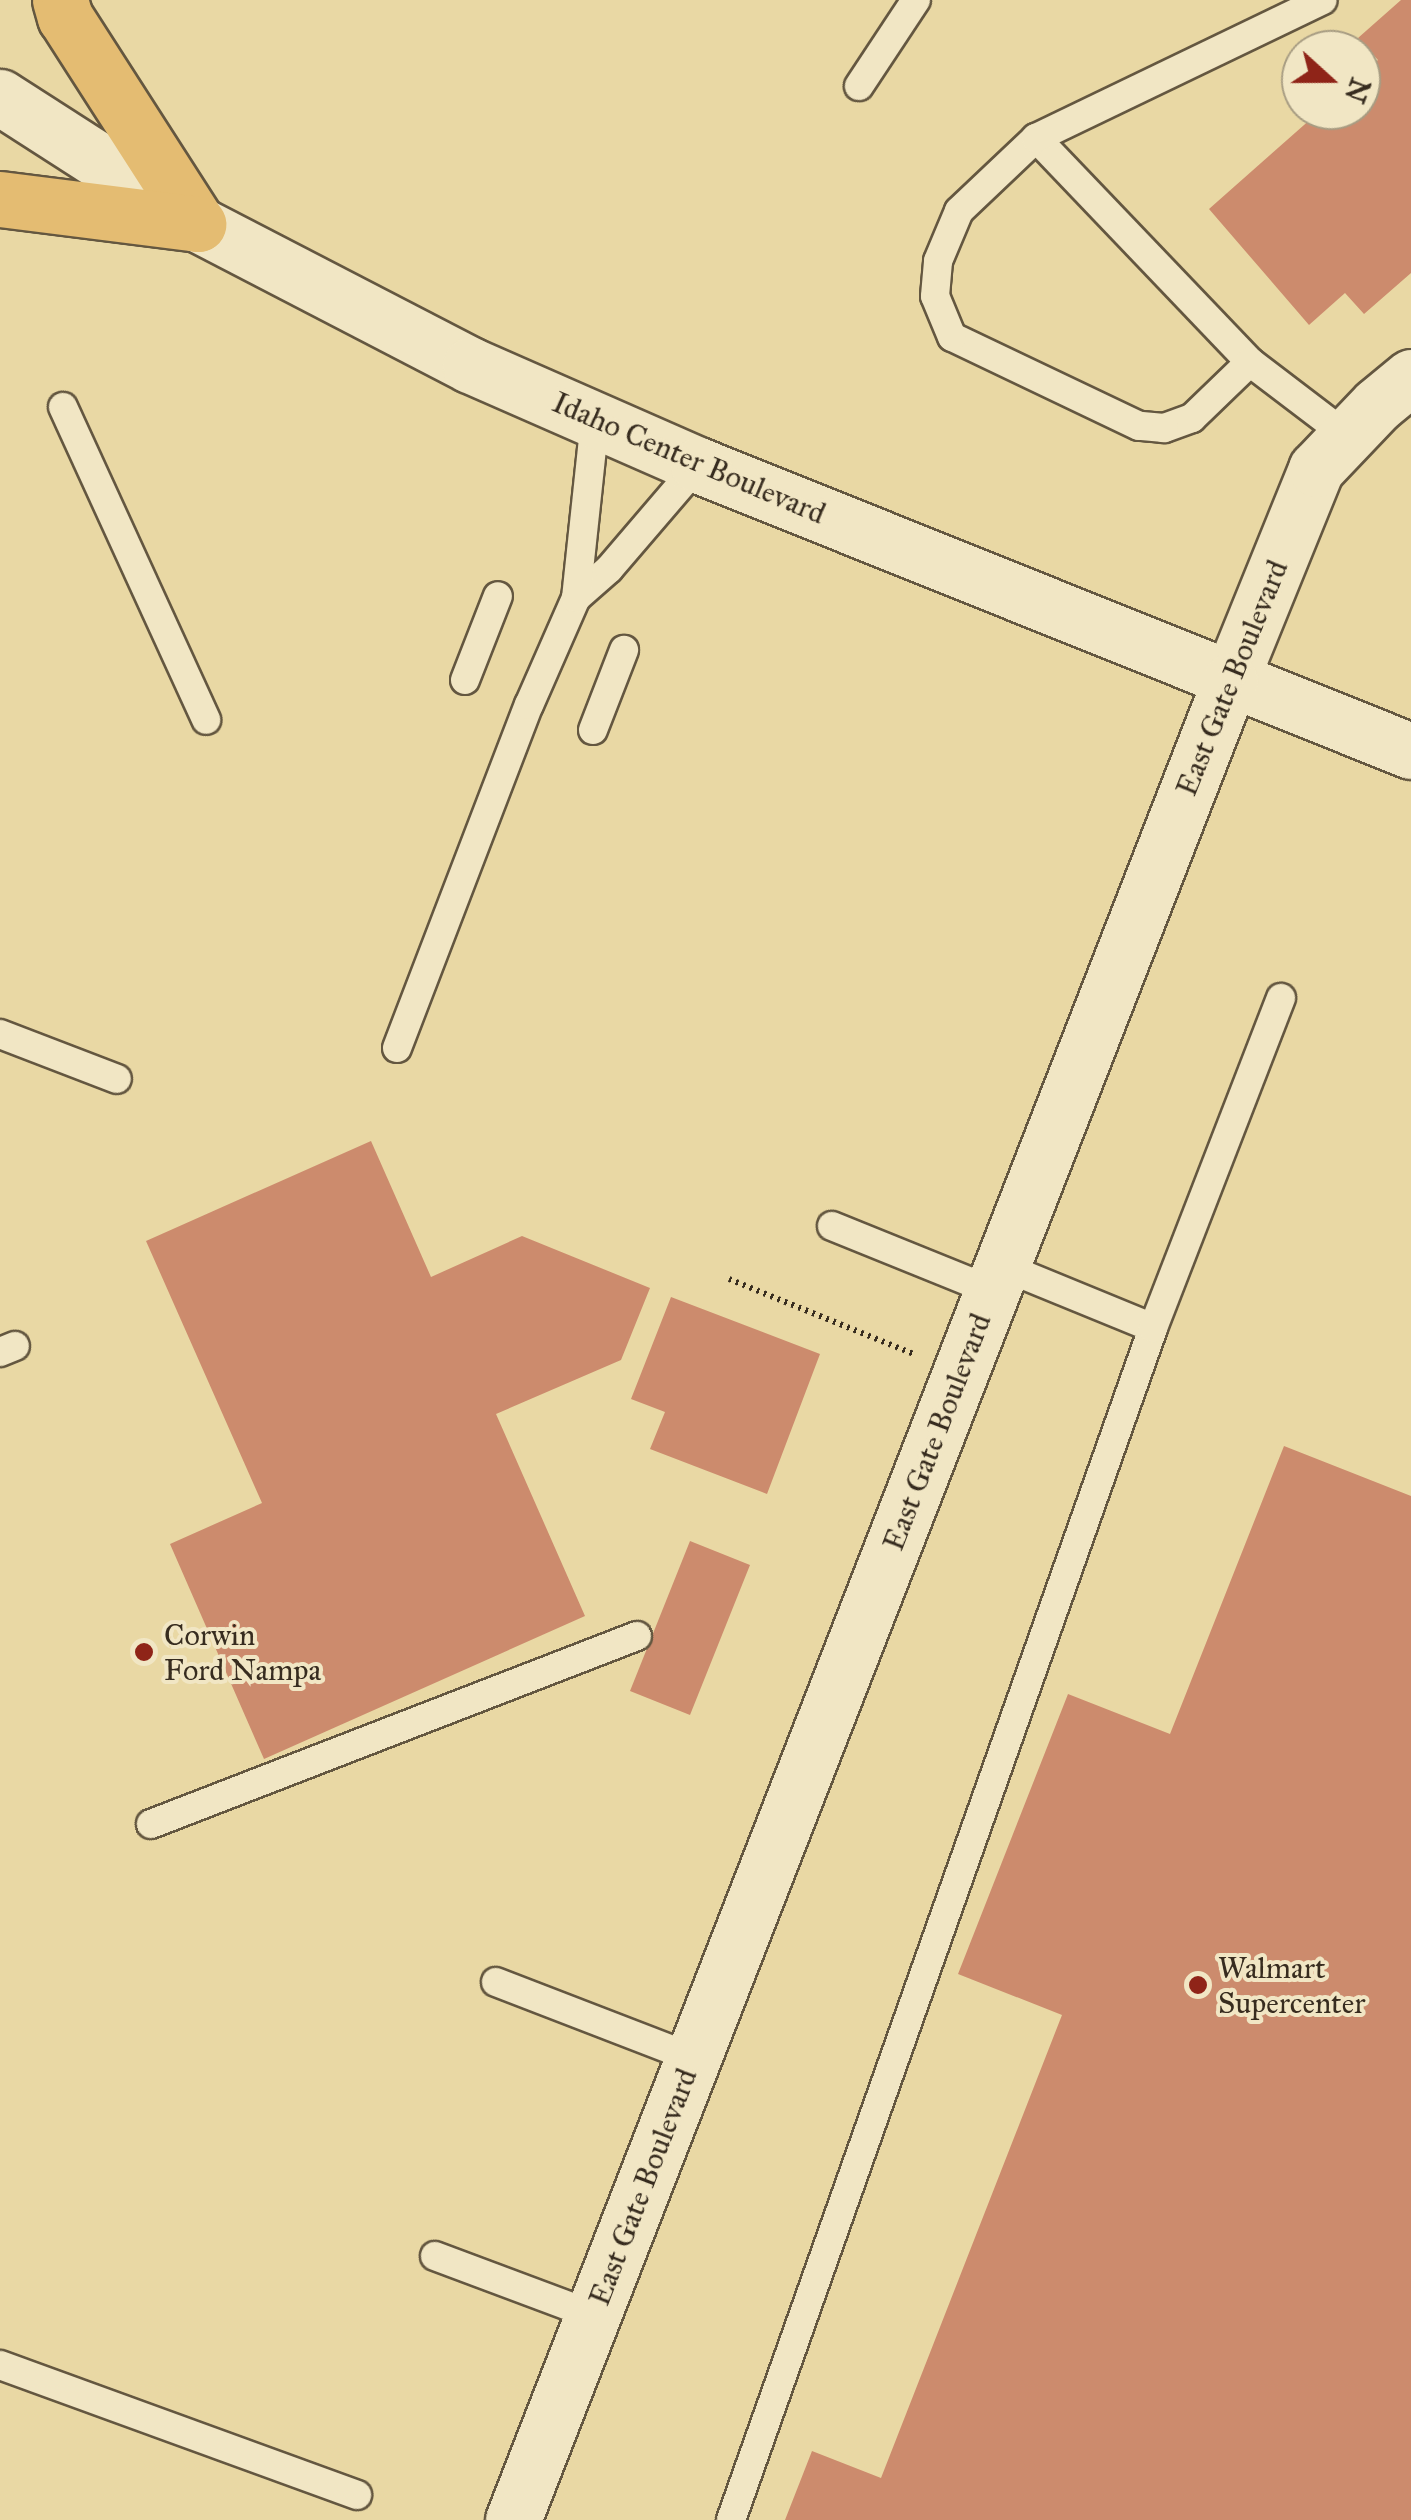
<!DOCTYPE html>
<html>
<head>
<meta charset="utf-8">
<style>
	body { margin:0 }
	#map { position:relative; width:1411px; height:2520px; overflow:hidden; background:#e9d8a4; font-family:"IM FELL Great Primer",serif }
	div>[style] { position:absolute }
	[style*='--x'] { left:calc(var(--x)*1px); top:calc(var(--y)*1px); width:calc(var(--w)*1px); rotate:calc(var(--a)*1deg) }
	.building>* { inset:0; background:#cc8b6d }
	.path>* { height:6px; margin-top:-3px; transform-origin:0; background:repeating-linear-gradient(90deg,#372c1f 0 2.5px,transparent 0 7.5px) }
	.roads { filter:drop-shadow(2px 0 #645740) drop-shadow(-2px 0 #645740) drop-shadow(0 2px #645740) drop-shadow(0 -2px #645740) }
	.lane>* { height:28px; margin:-14px; padding:0 14px; transform-origin:14px; border-radius:14px; background:#f1e6c4 }
	.street>* { height:55px; margin:-27.5px; padding:0 27.5px; transform-origin:27.5px; border-radius:27.5px; background:#f1e6c4 }
	.secondary>* { height:55px; margin:-27.5px; padding:0 27.5px; transform-origin:27.5px; border-radius:27.5px; background:#f1e6c4 }
	.highway>* { height:55px; margin:-27.5px; padding:0 27.5px; transform-origin:27.5px; border-radius:27.5px; background:#e4bc72 }
	.dots>* { width:28px; height:28px; translate:-50% -50%; box-sizing:border-box; border:5px solid #f1e6c4; border-radius:50% }
	span { translate:-50% -50%; white-space:nowrap; text-align:center; line-height:1.15; -webkit-text-stroke:8px #f1e6c4; paint-order:stroke }
	.street-label { font-size:30px; color:#372c1f }
	.poi-label { font-size:30px; color:#372c1f }
	.left { translate:0 -50%; text-align:left }
	.north { position:absolute; left:1281px; top:30px; width:100px; height:100px; box-sizing:border-box; background:#f1e6c4; border:2px solid #a79c82; border-radius:50%; rotate:111deg; font-size:28px; font-weight:700; line-height:40px; text-align:center; color:#372c1f }
	.north::after { content:''; display:block; margin:auto; width:35px; height:45px; background:#8f2418; clip-path:polygon(50% 0,100% 100%,50% 72%,0 100%) }
</style>
</head>
<body>
<div id="map">
	<div class="building">
		<div style="clip-path:polygon(1401px 0,1411px 0,1411px 273px,1364px 314px,1345px 293px,1309px 325px,1209px 209px,1321px 110px,1361px 110px,1361px 75px,1378px 60px,1358px 38px)"></div>
		<div style="clip-path:polygon(371px 1141px,431px 1277px,522px 1236px,650px 1288px,621px 1360px,496px 1414px,585px 1616px,264px 1759px,170px 1544px,262px 1503px,146px 1241px)"></div>
		<div style="clip-path:polygon(671px 1297px,820px 1354px,767px 1494px,650px 1449px,665px 1412px,631px 1399px)"></div>
		<div style="clip-path:polygon(1284px 1446px,1411px 1496px,1411px 2520px,785px 2520px,812px 2451px,881px 2478px,1062px 2015px,958px 1974px,1068px 1694px,1170px 1734px)"></div>
		<div style="clip-path:polygon(690px 1541px,750px 1565px,690px 1715px,630px 1691px)"></div>
	</div>
	<div class="path">
		<div style="--x:729;--y:1279;--w:200;--a:22.1"></div>
	</div>
	<div class="roads">
		<div class="lane">
			<div style="--x:859;--y:86;--w:103;--a:-56.5"></div>
			<div style="--x:1036;--y:138;--w:310;--a:46.3"></div>
			<div style="--x:1250;--y:362;--w:122;--a:37.3"></div>
			<div style="--x:1250;--y:362;--w:81;--a:136"></div>
			<div style="--x:1192;--y:418;--w:30;--a:160"></div>
			<div style="--x:1164;--y:428;--w:25;--a:-175"></div>
			<div style="--x:1139;--y:426;--w:207;--a:-154.5"></div>
			<div style="--x:952;--y:337;--w:44;--a:-112.5"></div>
			<div style="--x:935;--y:296;--w:35;--a:-85"></div>
			<div style="--x:938;--y:261;--w:54;--a:-67.2"></div>
			<div style="--x:959;--y:211;--w:106;--a:-43.5"></div>
			<div style="--x:1036;--y:138;--w:318;--a:-25.7"></div>
			<div style="--x:63;--y:407;--w:344;--a:65.4"></div>
			<div style="--x:576;--y:598;--w:44;--a:-41.3"></div>
			<div style="--x:609;--y:569;--w:137;--a:-49.4"></div>
			<div style="--x:465;--y:680;--w:90;--a:-68.6"></div>
			<div style="--x:593;--y:730;--w:86;--a:-68.8"></div>
			<div style="--x:0;--y:1034;--w:125;--a:21"></div>
			<div style="--x:397;--y:1048;--w:368;--a:-69"></div>
			<div style="--x:529;--y:705;--w:117;--a:-66.3"></div>
			<div style="--x:576;--y:598;--w:179;--a:-83.9"></div>
			<div style="--x:832;--y:1226;--w:174;--a:22"></div>
			<div style="--x:1002;--y:1266;--w:163;--a:22.3"></div>
			<div style="--x:0;--y:1352;--w:16;--a:-22"></div>
			<div style="--x:151;--y:1824;--w:521;--a:-21.15"></div>
			<div style="--x:496;--y:1982;--w:211;--a:21.1"></div>
			<div style="--x:435;--y:2256;--w:169;--a:20.5"></div>
			<div style="--x:0;--y:2365;--w:380;--a:20"></div>
			<div style="--x:731;--y:2520;--w:1264;--a:-70.5"></div>
			<div style="--x:1153;--y:1328;--w:354;--a:-68.8"></div>
		</div>
		<div class="street">
			<div style="--x:1230;--y:681;--w:229;--a:-67.9"></div>
			<div style="--x:1316;--y:469;--w:88;--a:-46.4"></div>
			<div style="--x:1377;--y:405;--w:44;--a:-39.5"></div>
		</div>
		<div class="secondary">
			<div style="--x:0;--y:97;--w:235;--a:32.7"></div>
			<div style="--x:198;--y:224;--w:306;--a:27.4"></div>
			<div style="--x:470;--y:365;--w:249;--a:23.7"></div>
			<div style="--x:698;--y:465;--w:768;--a:21.86"></div>
			<div style="--x:513;--y:2520;--w:1974;--a:-68.7"></div>
		</div>
		<div class="highway">
			<div style="--x:60;--y:0;--w:18;--a:74"></div>
			<div style="--x:65;--y:17;--w:246;--a:57.3"></div>
			<div style="--x:0;--y:199;--w:200;--a:7.2"></div>
		</div>
	</div>
	<div class="dots">
		<div style="left:144px;top:1652px;background:#8f2418"></div>
		<div style="left:1198px;top:1985px;background:#8f2418"></div>
	</div>
	<div class="street-label">
		<span style="left:689px;top:458px;rotate:23deg">Idaho Center Boulevard</span>
		<span style="left:1232px;top:678px;rotate:-68deg">East Gate Boulevard</span>
		<span style="left:937px;top:1432px;rotate:-69deg">East Gate Boulevard</span>
		<span style="left:643px;top:2187px;rotate:-69deg">East Gate Boulevard</span>
	</div>
	<div class="poi-label">
		<span class="left" style="left:164px;top:1652px">Corwin<br>Ford Nampa</span>
		<span class="left" style="left:1218px;top:1985px">Walmart<br>Supercenter</span>
	</div>
	<div class="north">N</div>
</div>
</body>
</html>
